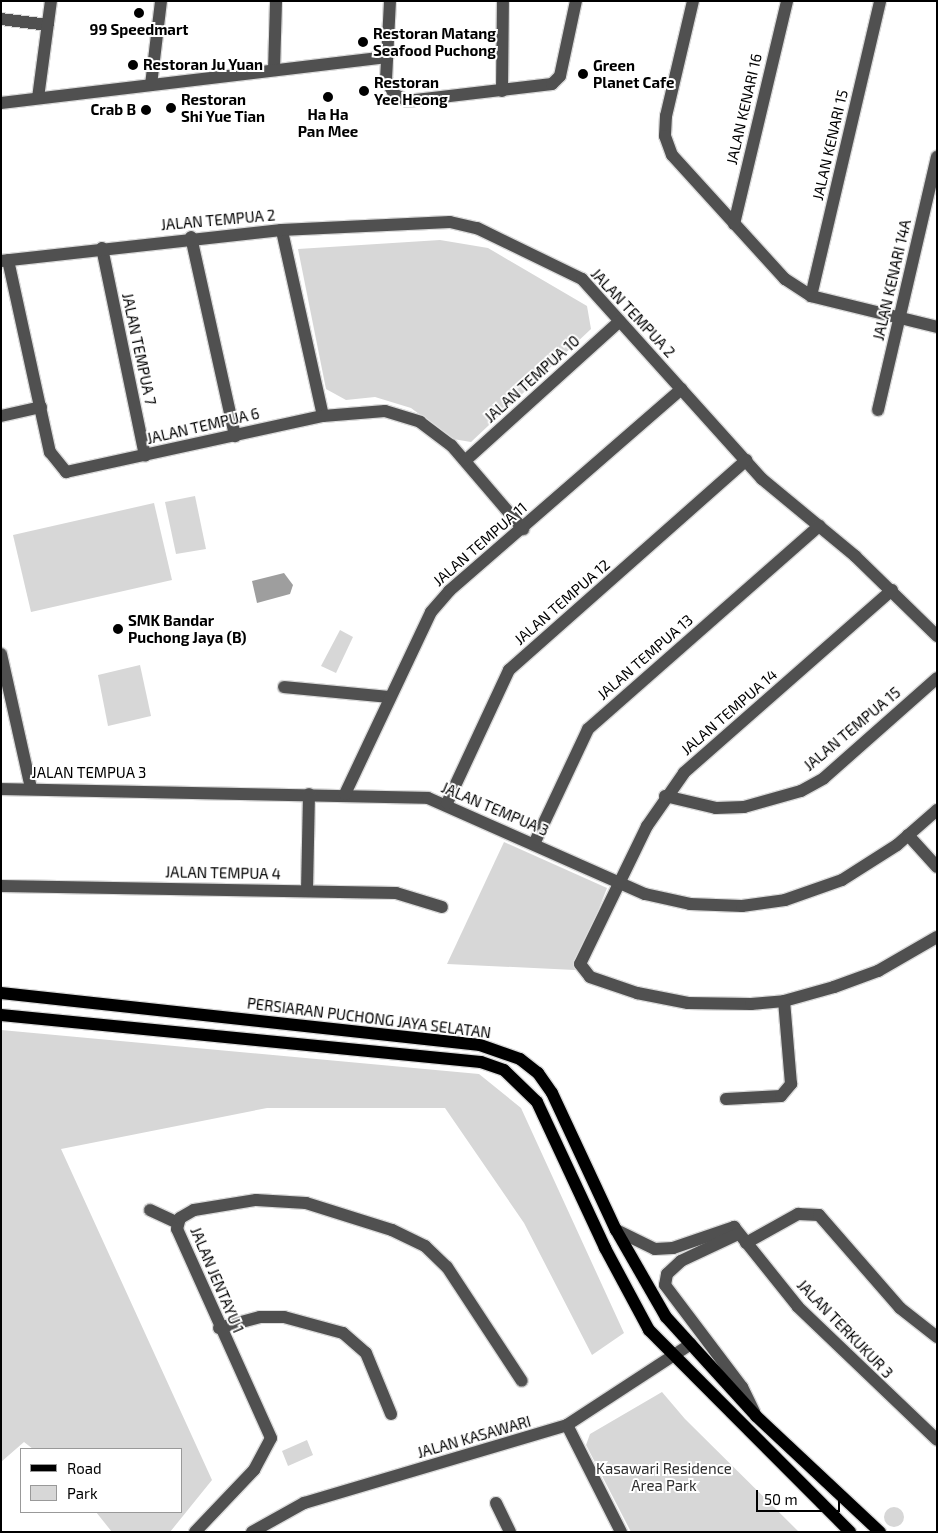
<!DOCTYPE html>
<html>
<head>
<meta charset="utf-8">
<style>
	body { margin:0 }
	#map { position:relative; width:938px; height:1533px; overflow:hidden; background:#fff; font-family:"Exo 2",sans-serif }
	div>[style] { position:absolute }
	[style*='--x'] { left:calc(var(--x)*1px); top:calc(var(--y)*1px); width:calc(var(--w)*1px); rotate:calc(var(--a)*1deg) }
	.green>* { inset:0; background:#d7d7d7 }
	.round { border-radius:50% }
	.water>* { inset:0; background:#9e9e9e }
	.roads { filter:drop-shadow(1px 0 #dbdbdb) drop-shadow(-1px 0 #dbdbdb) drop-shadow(0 1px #dbdbdb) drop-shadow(0 -1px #dbdbdb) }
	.minor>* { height:12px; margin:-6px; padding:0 6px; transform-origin:6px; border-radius:6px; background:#505050 }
	.major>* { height:12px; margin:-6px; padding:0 6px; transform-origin:6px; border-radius:6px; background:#000 }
	.dots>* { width:14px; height:14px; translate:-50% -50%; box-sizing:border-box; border:2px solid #fff; border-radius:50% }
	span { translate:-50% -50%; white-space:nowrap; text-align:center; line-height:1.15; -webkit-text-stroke:4px #fff; paint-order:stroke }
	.poi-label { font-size:15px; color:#000; font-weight:700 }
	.left { translate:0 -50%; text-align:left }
	.right { translate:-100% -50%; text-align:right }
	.street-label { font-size:15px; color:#000 }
	.park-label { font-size:15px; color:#2e2e2e }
	.frame { position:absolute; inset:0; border:2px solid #000; pointer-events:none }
	.legend { position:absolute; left:20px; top:1448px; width:162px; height:65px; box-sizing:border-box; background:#fff; border:1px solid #999; margin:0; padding:6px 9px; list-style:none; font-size:15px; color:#000 }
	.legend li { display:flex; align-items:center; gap:10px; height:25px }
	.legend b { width:25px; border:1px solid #999 }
	.scale { position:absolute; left:756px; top:1490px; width:84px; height:22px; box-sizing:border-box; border:2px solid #000; border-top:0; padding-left:6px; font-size:15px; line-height:18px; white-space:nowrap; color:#000; -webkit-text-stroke:4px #fff; paint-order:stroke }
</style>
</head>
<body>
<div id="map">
	<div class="green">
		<div style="clip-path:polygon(440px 240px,488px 248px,587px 306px,591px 329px,471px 442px,453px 439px,411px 408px,375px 397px,346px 400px,326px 389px,298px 249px)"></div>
		<div style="clip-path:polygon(195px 496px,206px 549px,176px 554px,165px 502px)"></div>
		<div style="clip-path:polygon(154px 503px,172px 580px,31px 612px,13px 535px)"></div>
		<div style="clip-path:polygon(340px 630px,353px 637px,336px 673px,321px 666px)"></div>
		<div style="clip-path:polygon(140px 665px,151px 716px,108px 726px,98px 675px)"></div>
		<div style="clip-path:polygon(504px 842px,607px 888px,575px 970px,447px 964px)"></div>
		<div style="clip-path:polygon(1px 1030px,479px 1074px,521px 1108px,624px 1333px,592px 1355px,524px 1223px,445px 1108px,267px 1108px,61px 1149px,212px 1480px,170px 1532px,112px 1532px,96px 1512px,181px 1512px,181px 1449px,33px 1449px,24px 1442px,1px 1462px)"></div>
		<div style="clip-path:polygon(662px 1392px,685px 1419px,799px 1532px,631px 1532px,586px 1445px,590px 1434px)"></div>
		<div style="clip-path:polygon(307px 1440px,313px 1455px,288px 1466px,282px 1451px)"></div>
		<div class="round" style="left:884px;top:1507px;width:20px;height:20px"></div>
	</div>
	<div class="water">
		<div style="clip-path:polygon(284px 573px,293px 585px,290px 594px,257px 603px,252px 581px)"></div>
	</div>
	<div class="roads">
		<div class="minor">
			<div style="--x:390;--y:1;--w:78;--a:92.9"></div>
			<div style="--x:386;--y:79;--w:17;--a:62"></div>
			<div style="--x:394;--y:94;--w:15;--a:28"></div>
			<div style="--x:407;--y:101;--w:146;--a:-6.7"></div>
			<div style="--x:552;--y:84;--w:11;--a:-45"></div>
			<div style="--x:560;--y:76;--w:77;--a:-78"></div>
			<div style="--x:693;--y:1;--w:118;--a:103.2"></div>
			<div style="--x:666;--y:116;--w:20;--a:93"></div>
			<div style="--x:665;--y:136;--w:20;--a:70"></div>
			<div style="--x:672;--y:155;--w:168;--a:47.7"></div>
			<div style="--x:785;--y:279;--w:31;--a:33"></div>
			<div style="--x:811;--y:296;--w:130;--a:13.8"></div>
			<div style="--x:1;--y:19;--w:47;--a:7.3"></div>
			<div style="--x:274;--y:70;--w:69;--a:-88.3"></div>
			<div style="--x:151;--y:85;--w:85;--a:-83.2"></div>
			<div style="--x:502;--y:91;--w:90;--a:-89.4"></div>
			<div style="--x:38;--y:98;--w:98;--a:-82.4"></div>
			<div style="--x:1;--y:103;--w:389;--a:-6.8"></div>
			<div style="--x:734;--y:224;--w:229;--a:-76.6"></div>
			<div style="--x:282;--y:231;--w:189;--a:77.5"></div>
			<div style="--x:191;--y:237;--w:204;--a:77.5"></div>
			<div style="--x:102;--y:248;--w:212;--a:78.3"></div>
			<div style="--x:8;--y:260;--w:197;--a:77.7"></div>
			<div style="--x:50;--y:452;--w:26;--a:51"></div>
			<div style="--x:66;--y:472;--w:263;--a:-12.3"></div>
			<div style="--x:323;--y:416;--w:62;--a:-4.6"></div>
			<div style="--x:385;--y:411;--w:37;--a:17"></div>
			<div style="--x:420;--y:422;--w:39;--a:37"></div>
			<div style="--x:451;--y:445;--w:111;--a:49.4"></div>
			<div style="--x:1;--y:261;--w:282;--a:-6.3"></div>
			<div style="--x:281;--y:230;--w:169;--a:-2.7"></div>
			<div style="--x:450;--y:222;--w:28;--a:13"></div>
			<div style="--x:477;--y:228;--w:117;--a:25.9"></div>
			<div style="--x:582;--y:279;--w:269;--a:48"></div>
			<div style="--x:762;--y:479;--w:121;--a:39.6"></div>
			<div style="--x:855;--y:556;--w:115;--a:44.3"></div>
			<div style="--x:811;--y:296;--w:303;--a:-76.8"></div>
			<div style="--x:878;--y:410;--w:260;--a:-76.9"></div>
			<div style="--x:1;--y:416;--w:41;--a:-12.7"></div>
			<div style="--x:466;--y:460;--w:207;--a:-42.1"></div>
			<div style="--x:892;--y:590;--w:277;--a:138.7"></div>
			<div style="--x:684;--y:773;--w:65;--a:124.9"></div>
			<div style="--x:647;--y:826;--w:153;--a:115.9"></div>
			<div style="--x:580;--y:964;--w:16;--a:52"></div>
			<div style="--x:590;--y:977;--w:50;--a:18.8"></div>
			<div style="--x:637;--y:993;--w:52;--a:11.1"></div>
			<div style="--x:688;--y:1003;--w:63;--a:0.9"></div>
			<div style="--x:751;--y:1004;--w:33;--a:-5"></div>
			<div style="--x:784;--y:1001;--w:52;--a:-15.6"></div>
			<div style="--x:834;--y:987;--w:47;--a:-20"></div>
			<div style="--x:878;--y:971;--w:68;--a:-30"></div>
			<div style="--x:1;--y:654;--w:137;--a:77.4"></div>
			<div style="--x:284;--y:687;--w:105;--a:5.4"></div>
			<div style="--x:1;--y:789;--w:427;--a:1.2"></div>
			<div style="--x:428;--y:798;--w:237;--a:23.9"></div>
			<div style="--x:645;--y:894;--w:46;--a:12.5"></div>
			<div style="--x:690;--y:904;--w:52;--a:2.2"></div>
			<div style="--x:742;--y:906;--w:43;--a:-7.9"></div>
			<div style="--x:785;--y:900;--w:60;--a:-19.3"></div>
			<div style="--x:842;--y:880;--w:65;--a:-32.5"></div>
			<div style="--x:897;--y:845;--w:53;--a:-41.2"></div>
			<div style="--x:345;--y:794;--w:201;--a:-64.7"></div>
			<div style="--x:431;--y:612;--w:28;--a:-49"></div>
			<div style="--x:449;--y:591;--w:308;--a:-41"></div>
			<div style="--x:665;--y:796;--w:52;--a:13.2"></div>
			<div style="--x:716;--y:808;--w:28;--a:-2"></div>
			<div style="--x:744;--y:807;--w:59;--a:-15.7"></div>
			<div style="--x:801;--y:791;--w:26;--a:-29"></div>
			<div style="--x:824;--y:778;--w:151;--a:-41.5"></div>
			<div style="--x:447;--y:803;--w:147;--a:-65"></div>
			<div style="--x:509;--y:670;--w:317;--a:-41.5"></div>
			<div style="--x:908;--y:835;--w:43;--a:47.8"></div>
			<div style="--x:534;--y:844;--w:127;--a:-64.8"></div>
			<div style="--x:588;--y:729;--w:308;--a:-41.3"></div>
			<div style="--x:1;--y:886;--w:395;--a:1"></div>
			<div style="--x:396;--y:893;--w:48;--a:16.9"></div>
			<div style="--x:307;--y:890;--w:96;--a:-88.8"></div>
			<div style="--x:726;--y:1099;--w:55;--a:-3.1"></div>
			<div style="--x:781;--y:1096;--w:16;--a:-50"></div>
			<div style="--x:791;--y:1084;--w:83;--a:-94.8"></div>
			<div style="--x:150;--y:1210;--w:29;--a:25"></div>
			<div style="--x:616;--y:1230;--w:43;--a:26"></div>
			<div style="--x:655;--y:1249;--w:18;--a:-3"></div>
			<div style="--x:673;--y:1248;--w:65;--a:-19"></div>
			<div style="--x:734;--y:1227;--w:102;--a:51.3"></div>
			<div style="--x:798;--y:1307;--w:192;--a:43.7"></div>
			<div style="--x:738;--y:1234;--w:63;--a:154.7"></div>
			<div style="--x:681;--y:1261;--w:19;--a:137"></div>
			<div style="--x:667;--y:1274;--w:11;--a:100"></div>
			<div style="--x:665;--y:1285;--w:128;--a:53"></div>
			<div style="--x:742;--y:1387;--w:28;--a:64"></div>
			<div style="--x:746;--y:1243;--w:60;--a:-29.1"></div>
			<div style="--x:798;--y:1214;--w:21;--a:3"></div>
			<div style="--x:819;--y:1215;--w:123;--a:48.9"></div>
			<div style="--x:900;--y:1308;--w:47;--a:38.1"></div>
			<div style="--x:219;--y:1328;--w:42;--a:-15"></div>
			<div style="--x:260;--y:1317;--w:24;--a:0"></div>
			<div style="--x:284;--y:1317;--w:61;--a:15.2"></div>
			<div style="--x:343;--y:1333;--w:30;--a:41"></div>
			<div style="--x:366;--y:1353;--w:66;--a:67.7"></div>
			<div style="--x:567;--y:1425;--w:120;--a:63.2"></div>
			<div style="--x:496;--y:1503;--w:32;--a:64"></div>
			<div style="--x:195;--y:1532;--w:86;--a:-46.4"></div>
			<div style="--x:254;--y:1470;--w:36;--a:-62"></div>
			<div style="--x:271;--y:1438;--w:229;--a:-114.2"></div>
			<div style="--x:177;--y:1229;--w:11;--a:-75"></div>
			<div style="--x:180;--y:1218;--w:16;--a:-30"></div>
			<div style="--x:194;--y:1210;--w:63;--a:-9.2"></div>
			<div style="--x:256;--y:1200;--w:50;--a:3.4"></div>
			<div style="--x:306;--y:1203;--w:90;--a:17.4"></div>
			<div style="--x:392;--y:1230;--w:37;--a:26"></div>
			<div style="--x:425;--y:1246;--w:30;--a:44"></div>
			<div style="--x:447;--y:1267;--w:136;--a:56.7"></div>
			<div style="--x:252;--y:1532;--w:60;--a:-29.1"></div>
			<div style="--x:304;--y:1503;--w:274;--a:-16.5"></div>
			<div style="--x:567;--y:1425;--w:148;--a:-33.2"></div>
		</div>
		<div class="major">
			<div style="--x:1;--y:993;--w:482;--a:6.2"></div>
			<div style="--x:480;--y:1045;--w:42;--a:19.3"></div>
			<div style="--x:520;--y:1059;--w:23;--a:38"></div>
			<div style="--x:538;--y:1073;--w:24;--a:55"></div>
			<div style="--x:552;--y:1093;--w:151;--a:65"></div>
			<div style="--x:616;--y:1230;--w:100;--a:60.1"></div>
			<div style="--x:666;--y:1317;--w:134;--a:47.7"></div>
			<div style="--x:756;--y:1416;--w:170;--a:43.1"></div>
			<div style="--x:1;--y:1015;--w:482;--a:5.6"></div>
			<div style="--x:481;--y:1062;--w:24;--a:19"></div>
			<div style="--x:504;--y:1070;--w:46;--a:44.1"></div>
			<div style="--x:537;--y:1102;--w:161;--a:65"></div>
			<div style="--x:605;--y:1248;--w:93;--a:61.8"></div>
			<div style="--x:649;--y:1330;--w:285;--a:45.1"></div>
		</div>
	</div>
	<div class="dots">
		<div style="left:139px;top:13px;background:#000"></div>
		<div style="left:363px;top:42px;background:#000"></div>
		<div style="left:133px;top:65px;background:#000"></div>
		<div style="left:583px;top:74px;background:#000"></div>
		<div style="left:364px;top:91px;background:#000"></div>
		<div style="left:328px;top:97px;background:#000"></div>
		<div style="left:171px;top:108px;background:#000"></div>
		<div style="left:146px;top:110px;background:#000"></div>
		<div style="left:118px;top:629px;background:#000"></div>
	</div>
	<div class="poi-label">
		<span style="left:139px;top:30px">99 Speedmart</span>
		<span class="left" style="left:373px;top:42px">Restoran Matang<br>Seafood Puchong</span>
		<span class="left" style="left:143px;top:65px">Restoran Ju Yuan</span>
		<span class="left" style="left:593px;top:74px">Green<br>Planet Cafe</span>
		<span class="left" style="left:374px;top:91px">Restoran<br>Yee Heong</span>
		<span class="left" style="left:181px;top:108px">Restoran<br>Shi Yue Tian</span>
		<span class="right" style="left:136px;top:110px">Crab B</span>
		<span style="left:328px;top:123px">Ha Ha<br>Pan Mee</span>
		<span class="left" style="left:128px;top:629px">SMK Bandar<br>Puchong Jaya (B)</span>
	</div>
	<div class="street-label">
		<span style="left:744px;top:109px;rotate:-77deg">JALAN KENARI 16</span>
		<span style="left:830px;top:145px;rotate:-77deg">JALAN KENARI 15</span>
		<span style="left:218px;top:220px;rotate:-5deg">JALAN TEMPUA 2</span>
		<span style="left:892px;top:280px;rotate:-77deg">JALAN KENARI 14A</span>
		<span style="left:633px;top:313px;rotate:47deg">JALAN TEMPUA 2</span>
		<span style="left:139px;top:349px;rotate:78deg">JALAN TEMPUA 7</span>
		<span style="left:532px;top:379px;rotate:-42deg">JALAN TEMPUA 10</span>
		<span style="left:203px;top:426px;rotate:-13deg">JALAN TEMPUA 6</span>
		<span style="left:480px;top:544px;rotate:-41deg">JALAN TEMPUA 11</span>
		<span style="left:562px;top:602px;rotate:-41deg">JALAN TEMPUA 12</span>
		<span style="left:645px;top:657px;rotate:-41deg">JALAN TEMPUA 13</span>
		<span style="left:729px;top:712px;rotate:-41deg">JALAN TEMPUA 14</span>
		<span style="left:852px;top:729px;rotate:-40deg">JALAN TEMPUA 15</span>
		<span style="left:89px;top:773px">JALAN TEMPUA 3</span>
		<span style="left:495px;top:809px;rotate:23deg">JALAN TEMPUA 3</span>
		<span style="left:223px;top:873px;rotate:1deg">JALAN TEMPUA 4</span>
		<span style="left:369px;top:1018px;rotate:7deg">PERSIARAN PUCHONG JAYA SELATAN</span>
		<span style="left:217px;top:1280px;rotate:67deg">JALAN JENTAYU 1</span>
		<span style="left:845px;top:1329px;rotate:46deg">JALAN TERKUKUR 3</span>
		<span style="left:474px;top:1437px;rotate:-16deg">JALAN KASAWARI</span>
	</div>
	<div class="park-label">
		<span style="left:664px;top:1477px">Kasawari Residence<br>Area Park</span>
	</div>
	<div class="frame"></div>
	<ul class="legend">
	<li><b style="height:6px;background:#000"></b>Road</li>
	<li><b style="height:14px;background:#d7d7d7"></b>Park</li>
	</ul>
	<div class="scale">50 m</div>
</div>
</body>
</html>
